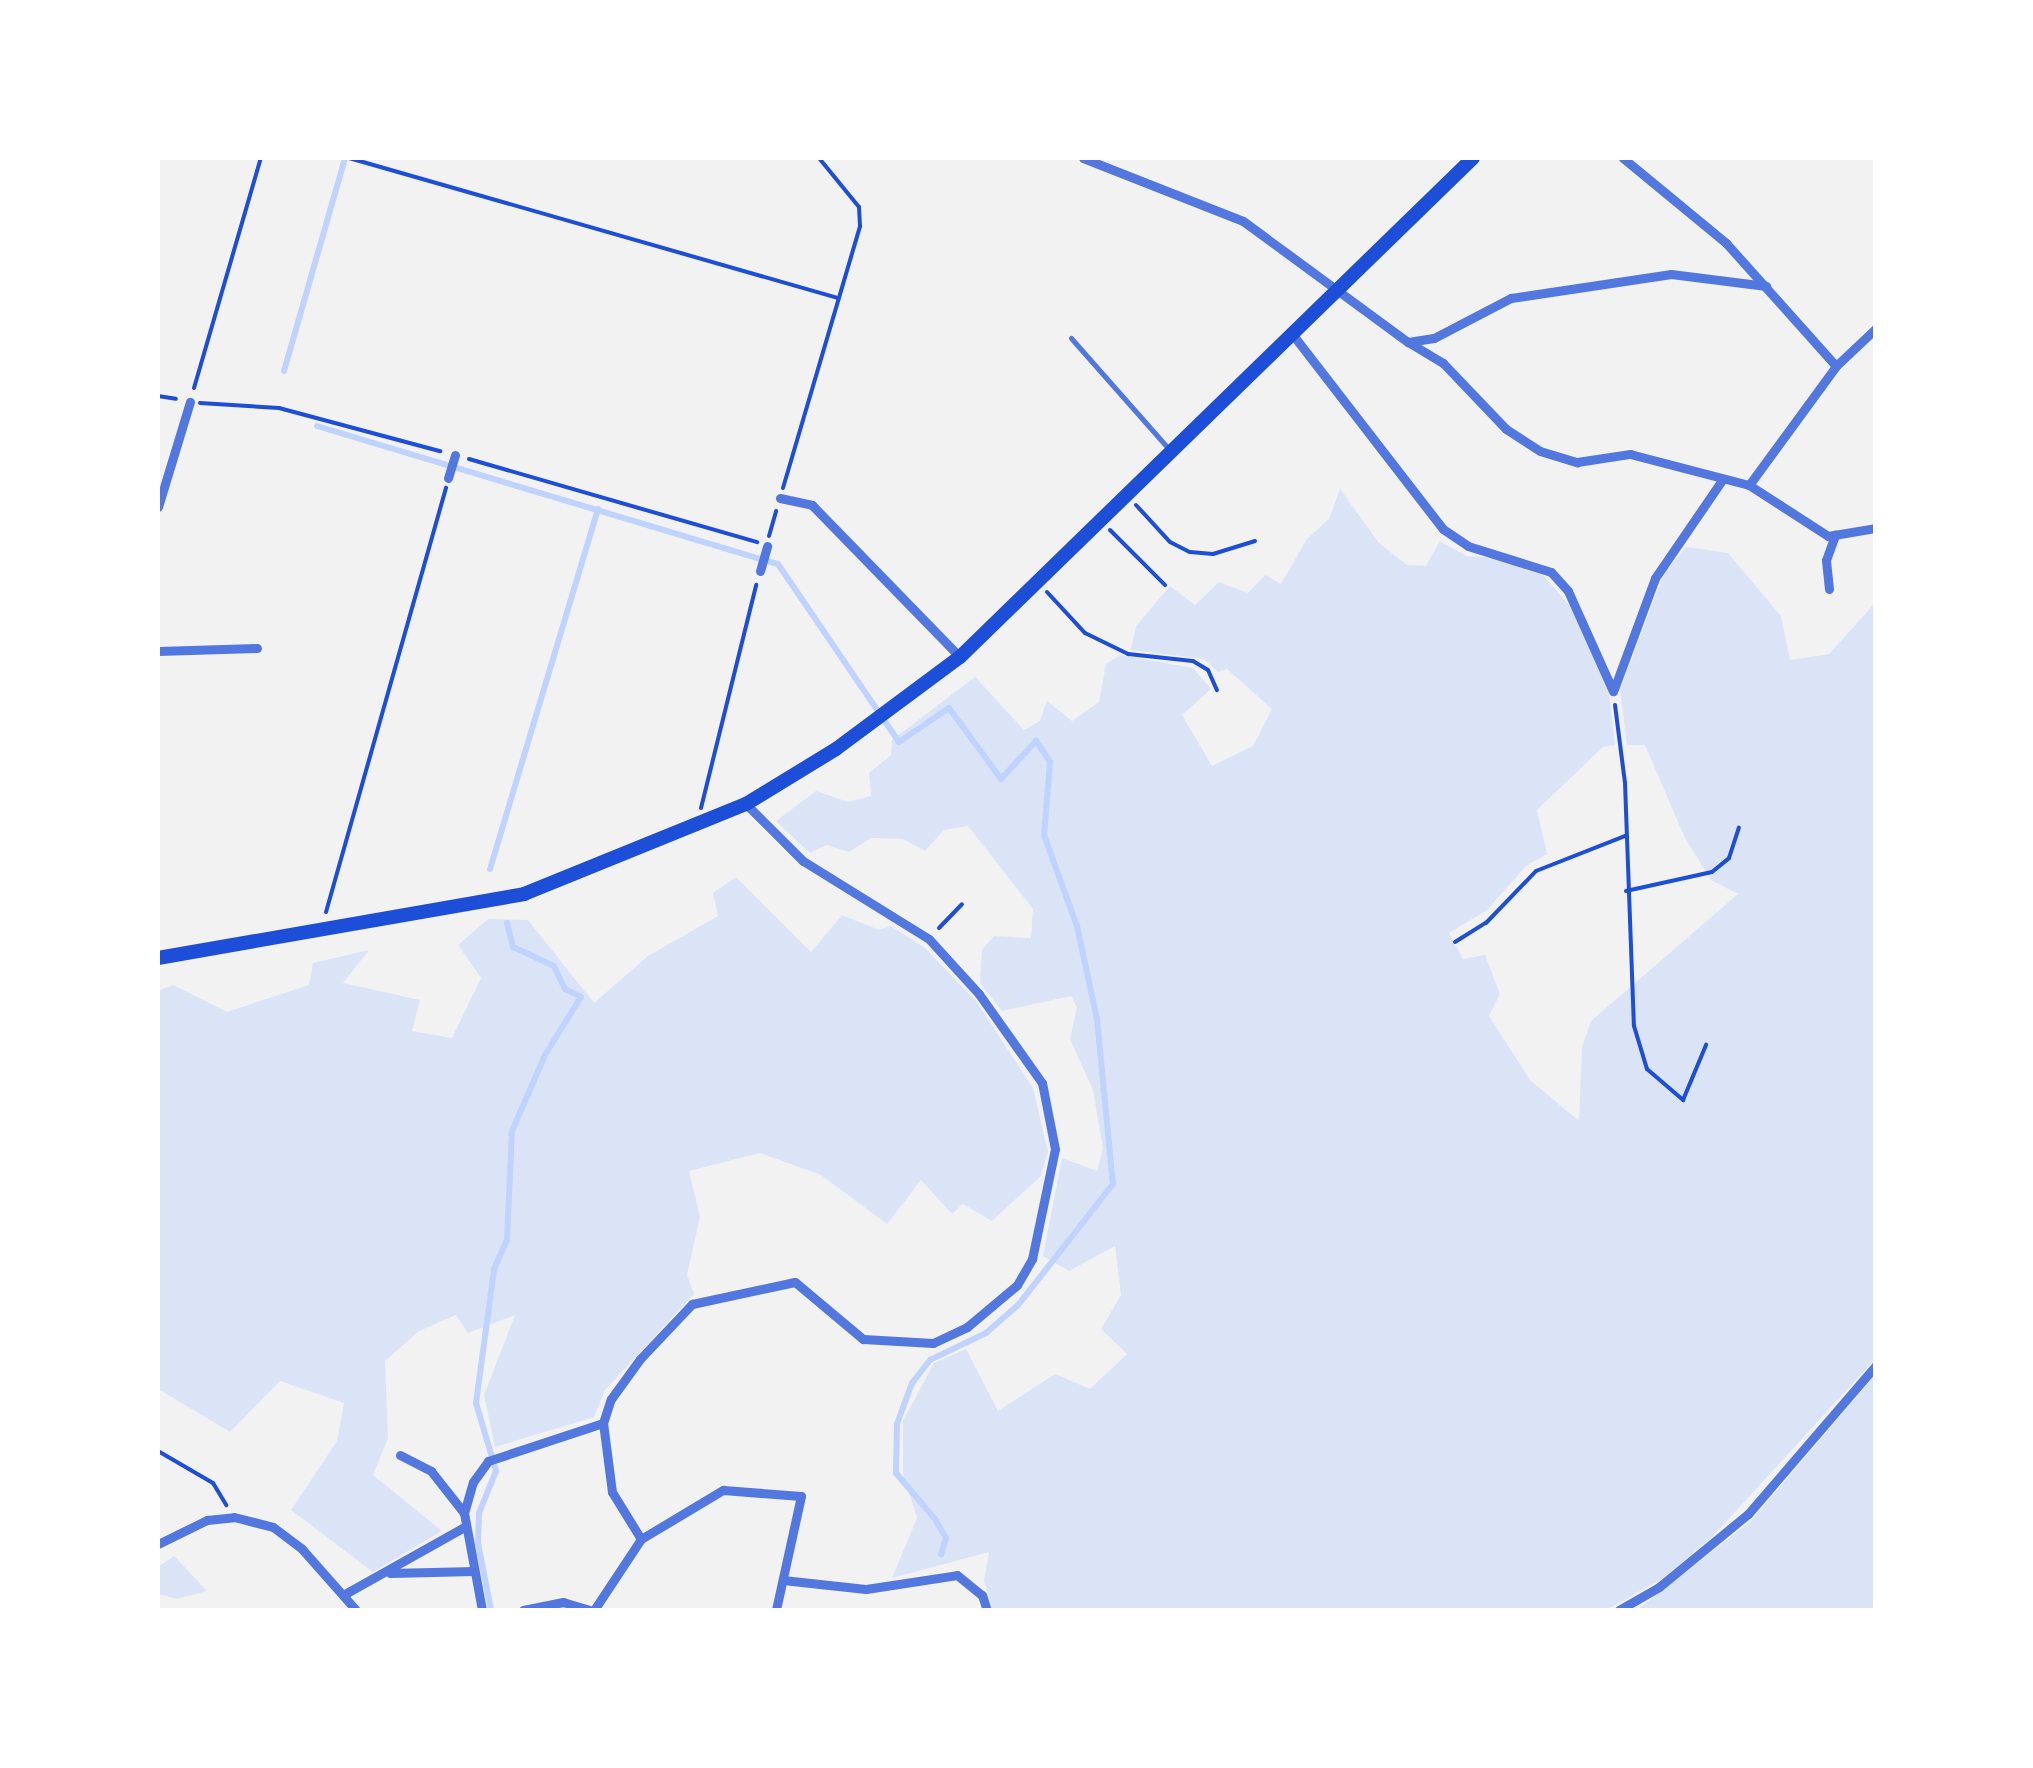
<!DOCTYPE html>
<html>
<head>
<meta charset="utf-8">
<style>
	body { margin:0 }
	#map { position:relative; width:2033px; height:1768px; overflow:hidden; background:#f2f2f2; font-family:"Noto Sans",sans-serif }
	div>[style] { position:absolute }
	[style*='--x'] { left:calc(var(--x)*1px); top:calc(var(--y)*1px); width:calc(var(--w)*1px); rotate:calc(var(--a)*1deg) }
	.green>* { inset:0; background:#dbe4f7 }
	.stream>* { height:6px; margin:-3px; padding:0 3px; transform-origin:3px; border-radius:3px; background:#bfd3fe }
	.path>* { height:4px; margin:-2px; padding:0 2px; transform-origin:2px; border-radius:2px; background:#1d4ed8 }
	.service>* { height:5px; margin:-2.5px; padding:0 2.5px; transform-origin:2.5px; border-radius:2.5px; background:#5277de }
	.minor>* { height:9px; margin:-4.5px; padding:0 4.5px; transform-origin:4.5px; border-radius:4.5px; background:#5277de }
	.secondary>* { height:14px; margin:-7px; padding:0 7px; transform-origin:7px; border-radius:7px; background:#1d4ed8 }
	span { translate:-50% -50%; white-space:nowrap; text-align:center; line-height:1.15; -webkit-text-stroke:8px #fff; paint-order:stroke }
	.frame { position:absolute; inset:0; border:160px solid #fff; pointer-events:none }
</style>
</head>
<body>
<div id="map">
	<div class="green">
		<div style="clip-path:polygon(1340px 489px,1379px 543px,1407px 565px,1426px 566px,1440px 541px,1466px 556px,1498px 558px,1543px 575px,1583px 621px,1609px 693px,1615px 745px,1603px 747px,1537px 810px,1547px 854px,1526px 866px,1487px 910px,1449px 933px,1463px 959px,1485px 955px,1500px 994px,1489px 1016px,1530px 1080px,1579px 1121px,1582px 1047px,1591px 1021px,1738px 894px,1711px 880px,1685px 838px,1645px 745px,1627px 745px,1620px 690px,1664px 573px,1686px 547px,1728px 553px,1781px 616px,1790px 660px,1829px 654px,1875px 603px,1875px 1359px,1712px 1537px,1662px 1579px,1606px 1610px,993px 1610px,984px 1581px,989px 1552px,892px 1578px,917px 1518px,903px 1473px,903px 1421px,934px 1363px,966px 1349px,998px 1411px,1055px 1374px,1090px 1389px,1127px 1354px,1101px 1329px,1121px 1295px,1115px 1246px,1069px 1271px,1043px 1256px,1062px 1158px,1097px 1171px,1103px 1149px,1093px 1090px,1070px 1039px,1077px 1007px,1071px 996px,1002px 1011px,980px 983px,982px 950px,994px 936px,1031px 938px,1033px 909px,968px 826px,944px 830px,925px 851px,903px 839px,871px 838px,849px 852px,827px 845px,810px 853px,776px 821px,816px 791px,848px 802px,871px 796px,869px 773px,891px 755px,892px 740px,975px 677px,1024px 730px,1040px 721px,1047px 701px,1072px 721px,1099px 702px,1106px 664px,1120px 655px,1193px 668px,1211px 689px,1182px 715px,1212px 766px,1253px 746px,1272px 709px,1227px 669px,1218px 672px,1204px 659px,1131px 650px,1136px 626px,1170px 586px,1195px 605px,1219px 582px,1248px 593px,1265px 575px,1281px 584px,1307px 539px,1329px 519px)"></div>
		<div style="clip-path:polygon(736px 877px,811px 952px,842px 915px,879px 930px,891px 926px,925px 948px,976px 1001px,1033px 1088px,1048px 1152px,1041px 1176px,992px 1221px,963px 1204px,952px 1214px,921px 1180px,887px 1224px,821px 1175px,760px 1153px,689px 1171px,700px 1217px,687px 1275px,694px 1294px,605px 1390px,594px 1417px,495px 1447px,484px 1395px,515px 1315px,468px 1333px,456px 1315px,419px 1331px,385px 1361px,388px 1438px,373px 1475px,442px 1531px,373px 1572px,291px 1510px,337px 1441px,344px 1403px,280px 1381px,230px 1432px,158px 1389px,158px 991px,173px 985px,227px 1012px,309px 985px,313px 963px,369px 950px,343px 983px,420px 1000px,412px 1031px,452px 1038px,481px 978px,458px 945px,488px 919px,528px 920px,594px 1003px,648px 956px,718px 916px,713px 893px)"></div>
		<div style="clip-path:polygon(1875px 1375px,1875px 1610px,1637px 1610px,1751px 1521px)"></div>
		<div style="clip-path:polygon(174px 1556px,207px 1591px,177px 1599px,158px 1594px,158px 1567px)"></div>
	</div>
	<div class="stream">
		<div style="--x:284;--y:371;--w:222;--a:-74"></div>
		<div style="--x:317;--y:426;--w:481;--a:16.7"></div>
		<div style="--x:778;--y:564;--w:215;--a:55.8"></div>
		<div style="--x:899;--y:742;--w:60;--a:-34.2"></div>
		<div style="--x:949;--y:708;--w:88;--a:53.8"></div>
		<div style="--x:1001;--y:779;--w:52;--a:-47.4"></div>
		<div style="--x:1036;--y:741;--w:25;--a:56"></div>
		<div style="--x:1050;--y:762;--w:73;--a:94.7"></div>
		<div style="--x:1044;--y:835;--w:97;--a:70.1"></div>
		<div style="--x:1077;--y:926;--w:95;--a:77.9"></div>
		<div style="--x:1097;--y:1019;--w:166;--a:84.5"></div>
		<div style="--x:1113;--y:1184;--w:154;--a:128.1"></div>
		<div style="--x:1018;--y:1305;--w:43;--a:138.8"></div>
		<div style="--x:986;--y:1333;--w:62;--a:154.3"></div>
		<div style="--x:930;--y:1360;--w:29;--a:128"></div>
		<div style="--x:912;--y:1383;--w:44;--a:110.1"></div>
		<div style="--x:897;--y:1424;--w:49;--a:91.2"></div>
		<div style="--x:896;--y:1473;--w:60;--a:49.7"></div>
		<div style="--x:935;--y:1519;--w:22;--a:60"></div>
		<div style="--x:946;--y:1538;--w:17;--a:107"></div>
		<div style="--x:490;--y:869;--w:376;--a:-73.3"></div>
		<div style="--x:491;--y:1610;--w:68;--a:-101"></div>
		<div style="--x:478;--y:1543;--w:30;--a:-88"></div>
		<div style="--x:479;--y:1513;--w:45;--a:-68"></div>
		<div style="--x:496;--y:1471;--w:71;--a:-106.4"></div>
		<div style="--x:476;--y:1403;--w:135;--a:-82.3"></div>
		<div style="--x:494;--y:1269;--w:32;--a:-66"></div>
		<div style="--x:507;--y:1240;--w:109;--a:-87.4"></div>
		<div style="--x:512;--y:1131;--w:83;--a:-66.5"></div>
		<div style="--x:545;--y:1055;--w:68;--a:-58.2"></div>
		<div style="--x:581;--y:997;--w:18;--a:-153"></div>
		<div style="--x:565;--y:989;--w:25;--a:-116"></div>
		<div style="--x:554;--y:966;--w:45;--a:-155.1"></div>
		<div style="--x:513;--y:947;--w:25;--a:-104"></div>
	</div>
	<div class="path">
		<div style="--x:349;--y:158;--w:509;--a:15.98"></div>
		<div style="--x:194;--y:388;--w:240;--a:-73.8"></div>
		<div style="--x:158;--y:396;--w:18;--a:9"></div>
		<div style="--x:200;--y:403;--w:79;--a:3.6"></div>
		<div style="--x:279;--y:408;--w:167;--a:15"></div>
		<div style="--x:469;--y:459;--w:300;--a:16.1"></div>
		<div style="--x:783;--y:488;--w:273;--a:-73.6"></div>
		<div style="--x:860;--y:226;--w:19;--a:-93"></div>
		<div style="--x:859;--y:207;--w:63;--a:-129.2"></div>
		<div style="--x:1136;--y:505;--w:50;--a:47.4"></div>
		<div style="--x:1170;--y:542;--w:22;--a:27"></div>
		<div style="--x:1190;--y:552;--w:23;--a:5"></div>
		<div style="--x:1213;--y:554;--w:44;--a:-17.2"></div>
		<div style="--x:1110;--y:530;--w:78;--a:45"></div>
		<div style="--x:769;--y:536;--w:26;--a:-74"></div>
		<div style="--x:1047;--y:592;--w:56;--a:47.2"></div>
		<div style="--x:1085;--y:633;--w:48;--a:26"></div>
		<div style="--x:1128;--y:654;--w:65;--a:6.1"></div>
		<div style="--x:1193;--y:661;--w:17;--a:31"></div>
		<div style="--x:1208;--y:670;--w:22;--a:66"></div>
		<div style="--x:1615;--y:705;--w:79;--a:82.7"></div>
		<div style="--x:1625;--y:783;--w:243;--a:87.9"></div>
		<div style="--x:1634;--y:1026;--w:45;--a:73.2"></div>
		<div style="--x:1647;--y:1069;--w:48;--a:40.7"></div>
		<div style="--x:1683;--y:1100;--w:60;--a:-67.3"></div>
		<div style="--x:701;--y:808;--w:230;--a:-76.1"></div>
		<div style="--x:1626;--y:891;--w:88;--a:-12.5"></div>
		<div style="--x:1712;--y:872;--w:22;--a:-39"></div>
		<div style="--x:1729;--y:858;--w:32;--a:-72"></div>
		<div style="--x:326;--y:912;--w:441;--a:-74.2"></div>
		<div style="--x:939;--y:928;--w:33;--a:-46"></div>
		<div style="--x:1455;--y:942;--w:36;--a:-32"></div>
		<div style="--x:1486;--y:923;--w:72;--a:-46.1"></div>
		<div style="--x:1536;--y:871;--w:96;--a:-21.5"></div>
		<div style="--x:158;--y:1451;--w:64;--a:30.2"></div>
		<div style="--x:213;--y:1483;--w:26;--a:59"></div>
	</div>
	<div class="service">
		<div style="--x:1071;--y:338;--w:147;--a:48.6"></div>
	</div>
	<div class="minor">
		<div style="--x:1083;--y:158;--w:172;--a:21.5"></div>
		<div style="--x:1243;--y:221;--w:205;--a:36.3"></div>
		<div style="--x:1408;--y:342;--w:26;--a:-9"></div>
		<div style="--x:1434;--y:338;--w:87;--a:-27.5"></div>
		<div style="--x:1511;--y:298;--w:162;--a:-8.5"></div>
		<div style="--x:1671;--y:274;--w:96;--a:7.2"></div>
		<div style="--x:1623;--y:158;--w:134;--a:39.5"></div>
		<div style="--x:1726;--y:243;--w:165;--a:48.2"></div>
		<div style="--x:1836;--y:366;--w:55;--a:-43.5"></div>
		<div style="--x:1293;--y:335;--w:245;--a:52.3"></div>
		<div style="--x:1443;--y:529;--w:30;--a:34"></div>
		<div style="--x:1468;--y:546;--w:87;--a:17.4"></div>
		<div style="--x:1551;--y:572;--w:25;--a:48"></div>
		<div style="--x:1568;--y:591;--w:110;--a:65.8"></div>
		<div style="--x:1408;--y:342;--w:41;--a:31"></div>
		<div style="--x:1443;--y:363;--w:91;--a:46.3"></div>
		<div style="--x:1506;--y:429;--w:40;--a:32.9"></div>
		<div style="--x:1540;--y:451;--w:39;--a:17"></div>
		<div style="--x:1577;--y:462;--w:54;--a:-8.6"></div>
		<div style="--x:1630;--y:454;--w:123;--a:14.6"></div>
		<div style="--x:1749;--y:485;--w:94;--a:32.8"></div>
		<div style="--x:1828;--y:536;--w:49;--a:-9.5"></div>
		<div style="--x:448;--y:478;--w:24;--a:-73"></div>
		<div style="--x:1749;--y:485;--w:147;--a:-53.8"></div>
		<div style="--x:780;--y:498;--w:33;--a:12"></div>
		<div style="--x:812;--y:505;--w:212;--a:45.8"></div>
		<div style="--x:158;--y:507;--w:110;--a:-73.1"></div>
		<div style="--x:760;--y:571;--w:26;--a:-74"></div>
		<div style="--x:1829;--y:589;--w:29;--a:-96"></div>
		<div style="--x:1826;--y:560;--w:27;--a:-70"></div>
		<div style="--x:158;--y:651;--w:99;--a:-1.7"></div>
		<div style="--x:1614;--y:689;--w:118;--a:-69.7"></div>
		<div style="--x:1655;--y:578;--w:119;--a:-55.6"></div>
		<div style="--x:400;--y:1455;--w:35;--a:27"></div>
		<div style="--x:431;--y:1471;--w:53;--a:51.8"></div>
		<div style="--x:641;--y:1539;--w:55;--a:-121.7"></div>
		<div style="--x:612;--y:1492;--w:70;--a:-97.4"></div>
		<div style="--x:603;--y:1423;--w:25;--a:-72"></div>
		<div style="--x:611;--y:1399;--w:49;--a:-54.1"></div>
		<div style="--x:640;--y:1359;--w:76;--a:-46.6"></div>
		<div style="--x:692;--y:1304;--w:105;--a:-12.1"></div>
		<div style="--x:795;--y:1282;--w:89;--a:40"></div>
		<div style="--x:863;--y:1339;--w:70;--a:3.3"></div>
		<div style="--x:933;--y:1343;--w:38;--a:-25"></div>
		<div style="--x:967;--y:1327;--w:65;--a:-40"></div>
		<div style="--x:1017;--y:1285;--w:30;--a:-60"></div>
		<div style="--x:1032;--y:1259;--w:112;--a:-78.2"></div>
		<div style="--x:1055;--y:1149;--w:67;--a:-101.1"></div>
		<div style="--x:1042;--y:1083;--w:109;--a:-125.3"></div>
		<div style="--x:979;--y:994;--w:74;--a:-132.3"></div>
		<div style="--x:929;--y:939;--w:148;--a:-148.2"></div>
		<div style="--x:803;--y:861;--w:81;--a:-135"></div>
		<div style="--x:158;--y:1544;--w:55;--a:-26.1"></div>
		<div style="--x:207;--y:1520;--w:27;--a:-6"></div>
		<div style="--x:234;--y:1517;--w:40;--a:14.4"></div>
		<div style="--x:273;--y:1527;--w:36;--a:37"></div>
		<div style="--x:302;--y:1549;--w:81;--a:48.5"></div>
		<div style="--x:390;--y:1573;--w:84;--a:-1.4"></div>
		<div style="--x:783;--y:1580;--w:83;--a:6.2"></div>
		<div style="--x:866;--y:1589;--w:92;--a:-8.7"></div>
		<div style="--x:957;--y:1575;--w:32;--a:39"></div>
		<div style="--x:982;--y:1595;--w:16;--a:72"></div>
		<div style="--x:343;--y:1595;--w:141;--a:-29.3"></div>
		<div style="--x:482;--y:1610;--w:99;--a:-100.5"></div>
		<div style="--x:464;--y:1513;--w:32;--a:-74"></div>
		<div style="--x:473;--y:1482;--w:26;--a:-54"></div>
		<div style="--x:488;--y:1461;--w:121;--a:-18.3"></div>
		<div style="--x:523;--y:1610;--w:41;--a:-11.3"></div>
		<div style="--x:563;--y:1602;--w:27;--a:17"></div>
		<div style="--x:594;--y:1610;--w:85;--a:-56.5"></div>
		<div style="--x:641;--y:1539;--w:96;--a:-30.9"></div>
		<div style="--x:723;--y:1490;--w:78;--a:4.4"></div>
		<div style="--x:801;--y:1496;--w:117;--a:102.4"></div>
		<div style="--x:1619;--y:1610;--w:46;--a:-29.9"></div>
		<div style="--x:1659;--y:1587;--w:115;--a:-39.4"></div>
		<div style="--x:1748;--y:1514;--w:196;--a:-49.3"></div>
	</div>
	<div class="secondary">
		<div style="--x:158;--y:958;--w:372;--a:-9.9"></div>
		<div style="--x:524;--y:894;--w:240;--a:-22.1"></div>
		<div style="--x:746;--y:804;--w:105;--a:-31.4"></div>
		<div style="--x:836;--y:749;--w:154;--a:-36.6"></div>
		<div style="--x:960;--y:657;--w:716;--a:-44.21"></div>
	</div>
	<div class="frame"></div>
</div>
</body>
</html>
